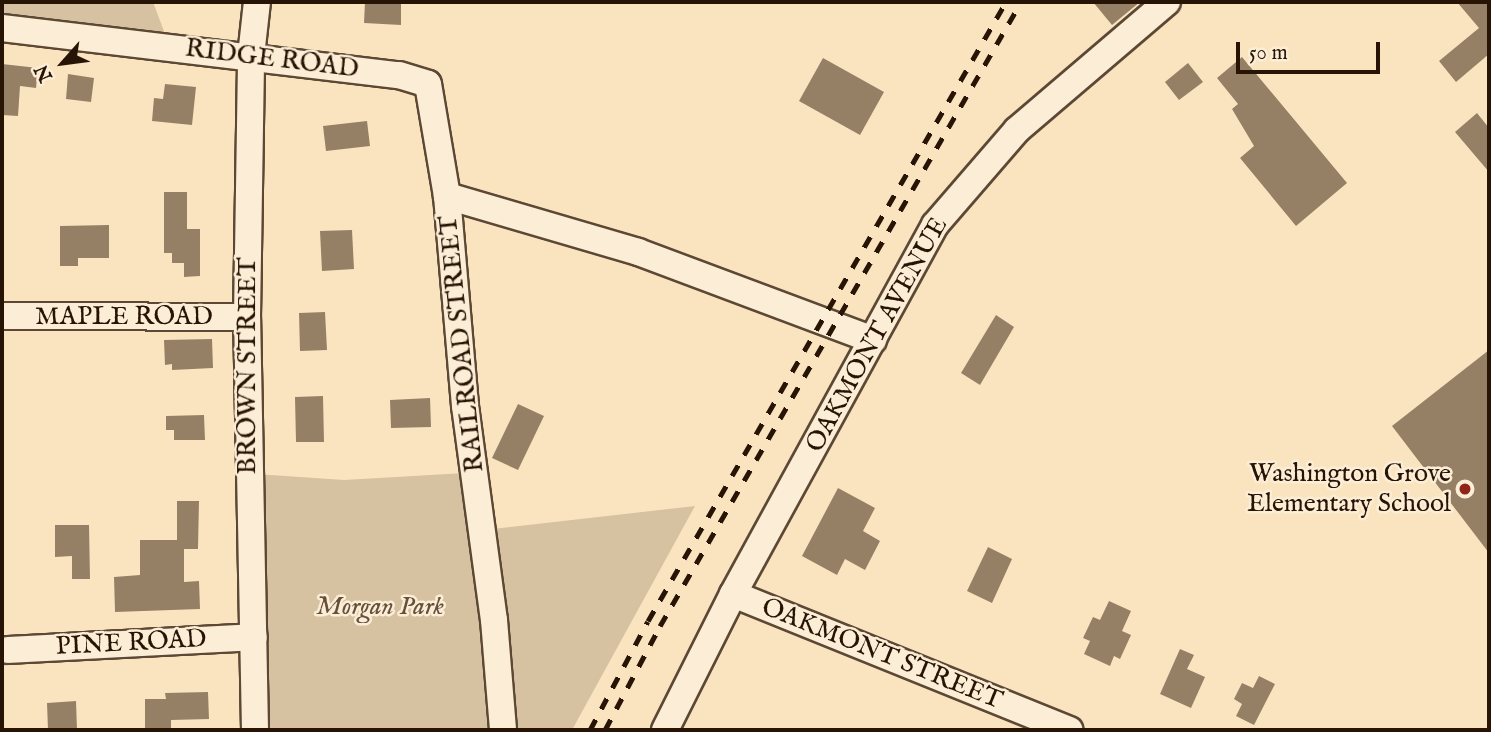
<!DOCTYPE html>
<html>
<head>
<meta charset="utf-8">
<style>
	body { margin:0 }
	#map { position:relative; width:1491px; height:732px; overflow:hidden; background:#fae4c0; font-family:"IM FELL English",serif }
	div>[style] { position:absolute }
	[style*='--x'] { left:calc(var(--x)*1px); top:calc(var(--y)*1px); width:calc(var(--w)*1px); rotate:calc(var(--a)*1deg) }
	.green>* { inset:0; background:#d6c1a0 }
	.building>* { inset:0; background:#958066 }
	.roads { filter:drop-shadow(2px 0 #5c4834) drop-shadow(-2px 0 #5c4834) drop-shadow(0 2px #5c4834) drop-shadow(0 -2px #5c4834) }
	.minor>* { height:26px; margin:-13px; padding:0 13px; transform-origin:13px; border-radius:13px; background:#fcedd6 }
	.rail>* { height:5px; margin-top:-2.5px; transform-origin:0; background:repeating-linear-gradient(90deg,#281405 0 12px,transparent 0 24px) }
	.dots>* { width:19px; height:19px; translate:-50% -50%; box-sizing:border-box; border:4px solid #fcedd6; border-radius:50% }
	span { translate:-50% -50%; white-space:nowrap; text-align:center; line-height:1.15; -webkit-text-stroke:5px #fcedd6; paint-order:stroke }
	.street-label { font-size:26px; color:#281405 }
	.poi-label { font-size:26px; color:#281405 }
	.right { translate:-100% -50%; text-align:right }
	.park-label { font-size:26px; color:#65513b; font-style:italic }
	.frame { position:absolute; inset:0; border:4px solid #281405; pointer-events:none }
	.north { position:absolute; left:28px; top:28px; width:70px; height:70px; -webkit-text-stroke:5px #fcedd6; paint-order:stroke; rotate:242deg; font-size:19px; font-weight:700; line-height:28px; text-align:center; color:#281405 }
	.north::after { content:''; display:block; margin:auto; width:24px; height:32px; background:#281405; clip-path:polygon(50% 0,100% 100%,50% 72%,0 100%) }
	.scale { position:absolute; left:1236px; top:42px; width:144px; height:32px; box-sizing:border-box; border:4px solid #281405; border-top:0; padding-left:9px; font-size:21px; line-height:24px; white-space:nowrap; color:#281405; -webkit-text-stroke:5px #fcedd6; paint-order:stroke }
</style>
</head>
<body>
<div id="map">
	<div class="green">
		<div style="clip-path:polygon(2px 2px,153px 2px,165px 34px,2px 15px)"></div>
		<div style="clip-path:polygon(465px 473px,475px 531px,695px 506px,572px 730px,259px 730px,256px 474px,344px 480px)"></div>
	</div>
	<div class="building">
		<div style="clip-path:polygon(365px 2px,401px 2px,401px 25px,364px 23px)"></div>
		<div style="clip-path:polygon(1093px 2px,1140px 2px,1112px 25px)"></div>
		<div style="clip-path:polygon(1457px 2px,1489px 2px,1489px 54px,1456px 82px,1439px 61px,1479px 28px)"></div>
		<div style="clip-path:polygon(1242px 57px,1347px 183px,1296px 226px,1240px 158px,1254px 146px,1232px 109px,1238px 104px,1217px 78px)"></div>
		<div style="clip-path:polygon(823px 58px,884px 92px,860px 135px,799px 101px)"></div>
		<div style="clip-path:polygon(1188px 63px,1203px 82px,1179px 100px,1165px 82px)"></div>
		<div style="clip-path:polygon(2px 64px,38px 68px,36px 88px,20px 86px,18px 116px,2px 115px)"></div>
		<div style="clip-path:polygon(68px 74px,94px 78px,91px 102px,66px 99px)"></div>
		<div style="clip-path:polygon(165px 84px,196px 87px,192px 125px,152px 121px,154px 98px,163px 99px)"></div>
		<div style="clip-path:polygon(1477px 113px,1489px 128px,1489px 172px,1455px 132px)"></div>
		<div style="clip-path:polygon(367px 121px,370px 146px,326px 151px,323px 126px)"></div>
		<div style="clip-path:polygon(164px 192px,187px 192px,187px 229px,200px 229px,200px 276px,184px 277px,184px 263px,172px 263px,172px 253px,164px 253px)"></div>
		<div style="clip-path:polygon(109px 225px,109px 258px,78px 258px,78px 266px,60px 266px,60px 226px)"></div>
		<div style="clip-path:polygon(352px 230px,354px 269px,322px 271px,320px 231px)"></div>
		<div style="clip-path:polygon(325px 312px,327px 350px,300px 351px,299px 313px)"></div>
		<div style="clip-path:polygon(996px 315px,1014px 327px,980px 385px,961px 373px)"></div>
		<div style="clip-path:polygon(212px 339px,213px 368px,172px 370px,172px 364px,165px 365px,164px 340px)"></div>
		<div style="clip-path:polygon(1489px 350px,1489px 553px,1392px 426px)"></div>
		<div style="clip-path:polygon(323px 396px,324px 442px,296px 442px,295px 397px)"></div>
		<div style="clip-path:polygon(430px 398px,431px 427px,391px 428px,390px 400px)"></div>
		<div style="clip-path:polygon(518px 404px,544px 416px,518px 470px,492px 458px)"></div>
		<div style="clip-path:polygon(204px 415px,205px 440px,174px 440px,174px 430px,166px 430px,166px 416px)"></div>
		<div style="clip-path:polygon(838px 488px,875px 508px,863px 531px,880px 541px,865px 570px,845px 559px,837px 575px,802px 556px)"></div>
		<div style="clip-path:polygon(177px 501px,199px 501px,198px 549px,184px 549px,184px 582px,199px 581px,200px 609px,115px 612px,114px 577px,140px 575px,140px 540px,177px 540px)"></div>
		<div style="clip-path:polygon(55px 525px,89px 525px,90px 579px,72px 579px,72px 556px,55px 557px)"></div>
		<div style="clip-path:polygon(988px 547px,1012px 559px,992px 603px,967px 591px)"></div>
		<div style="clip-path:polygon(1109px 601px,1131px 611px,1122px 631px,1131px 635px,1120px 659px,1114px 656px,1110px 666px,1084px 654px,1090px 641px,1083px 638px,1093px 617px,1100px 620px)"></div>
		<div style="clip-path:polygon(1180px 649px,1194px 655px,1187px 669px,1205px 677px,1191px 708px,1160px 694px)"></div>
		<div style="clip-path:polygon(1259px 676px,1275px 684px,1254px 725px,1236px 716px,1242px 704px,1234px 699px,1242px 683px,1253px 688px)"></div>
		<div style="clip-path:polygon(208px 692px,209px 719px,171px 720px,171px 729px,145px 729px,145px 699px,166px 699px,165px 693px)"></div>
		<div style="clip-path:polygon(76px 701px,77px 730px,48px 730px,47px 703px)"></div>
	</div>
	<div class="roads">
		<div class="minor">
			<div style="--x:2;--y:28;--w:400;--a:6.8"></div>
			<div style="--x:399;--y:75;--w:30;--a:17"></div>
			<div style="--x:428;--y:84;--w:114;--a:80.4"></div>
			<div style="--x:447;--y:196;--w:211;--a:85.1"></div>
			<div style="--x:465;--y:406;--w:216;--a:82.3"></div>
			<div style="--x:494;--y:620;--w:110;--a:85.3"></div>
			<div style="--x:447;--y:196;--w:199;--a:16.3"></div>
			<div style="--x:638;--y:252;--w:251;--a:20.5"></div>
			<div style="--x:2;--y:316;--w:245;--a:0.2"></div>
			<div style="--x:733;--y:594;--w:363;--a:22"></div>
			<div style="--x:8;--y:650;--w:246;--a:-3"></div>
			<div style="--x:255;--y:730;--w:413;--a:-91.1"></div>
			<div style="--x:247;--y:317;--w:261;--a:-89.1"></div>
			<div style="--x:251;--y:56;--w:54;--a:-83.7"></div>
			<div style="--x:665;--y:730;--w:152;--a:-63.4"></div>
			<div style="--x:733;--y:594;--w:421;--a:-61.3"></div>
			<div style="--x:935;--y:225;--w:125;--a:-49.2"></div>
			<div style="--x:1017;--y:130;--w:197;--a:-40.5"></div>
		</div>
	</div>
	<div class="rail">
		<div style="--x:590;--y:730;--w:123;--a:-62"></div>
		<div style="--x:648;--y:621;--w:715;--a:-59.96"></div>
		<div style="--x:605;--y:730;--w:118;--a:-62.1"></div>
		<div style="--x:660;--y:626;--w:721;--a:-59.95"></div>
	</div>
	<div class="dots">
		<div style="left:1465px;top:489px;background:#8f2418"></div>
	</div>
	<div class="street-label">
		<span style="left:272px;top:59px;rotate:7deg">RIDGE ROAD</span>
		<span style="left:124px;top:317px">MAPLE ROAD</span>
		<span style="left:877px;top:335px;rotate:-61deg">OAKMONT AVENUE</span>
		<span style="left:462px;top:344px;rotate:-96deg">RAILROAD STREET</span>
		<span style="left:248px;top:366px;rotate:-90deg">BROWN STREET</span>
		<span style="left:131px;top:643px;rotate:-3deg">PINE ROAD</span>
		<span style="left:882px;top:654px;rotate:22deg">OAKMONT STREET</span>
	</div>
	<div class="poi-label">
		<span class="right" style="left:1451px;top:489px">Washington Grove<br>Elementary School</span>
	</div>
	<div class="park-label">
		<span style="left:380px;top:607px">Morgan Park</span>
	</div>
	<div class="frame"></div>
	<div class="north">N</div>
	<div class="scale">50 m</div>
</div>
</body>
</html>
